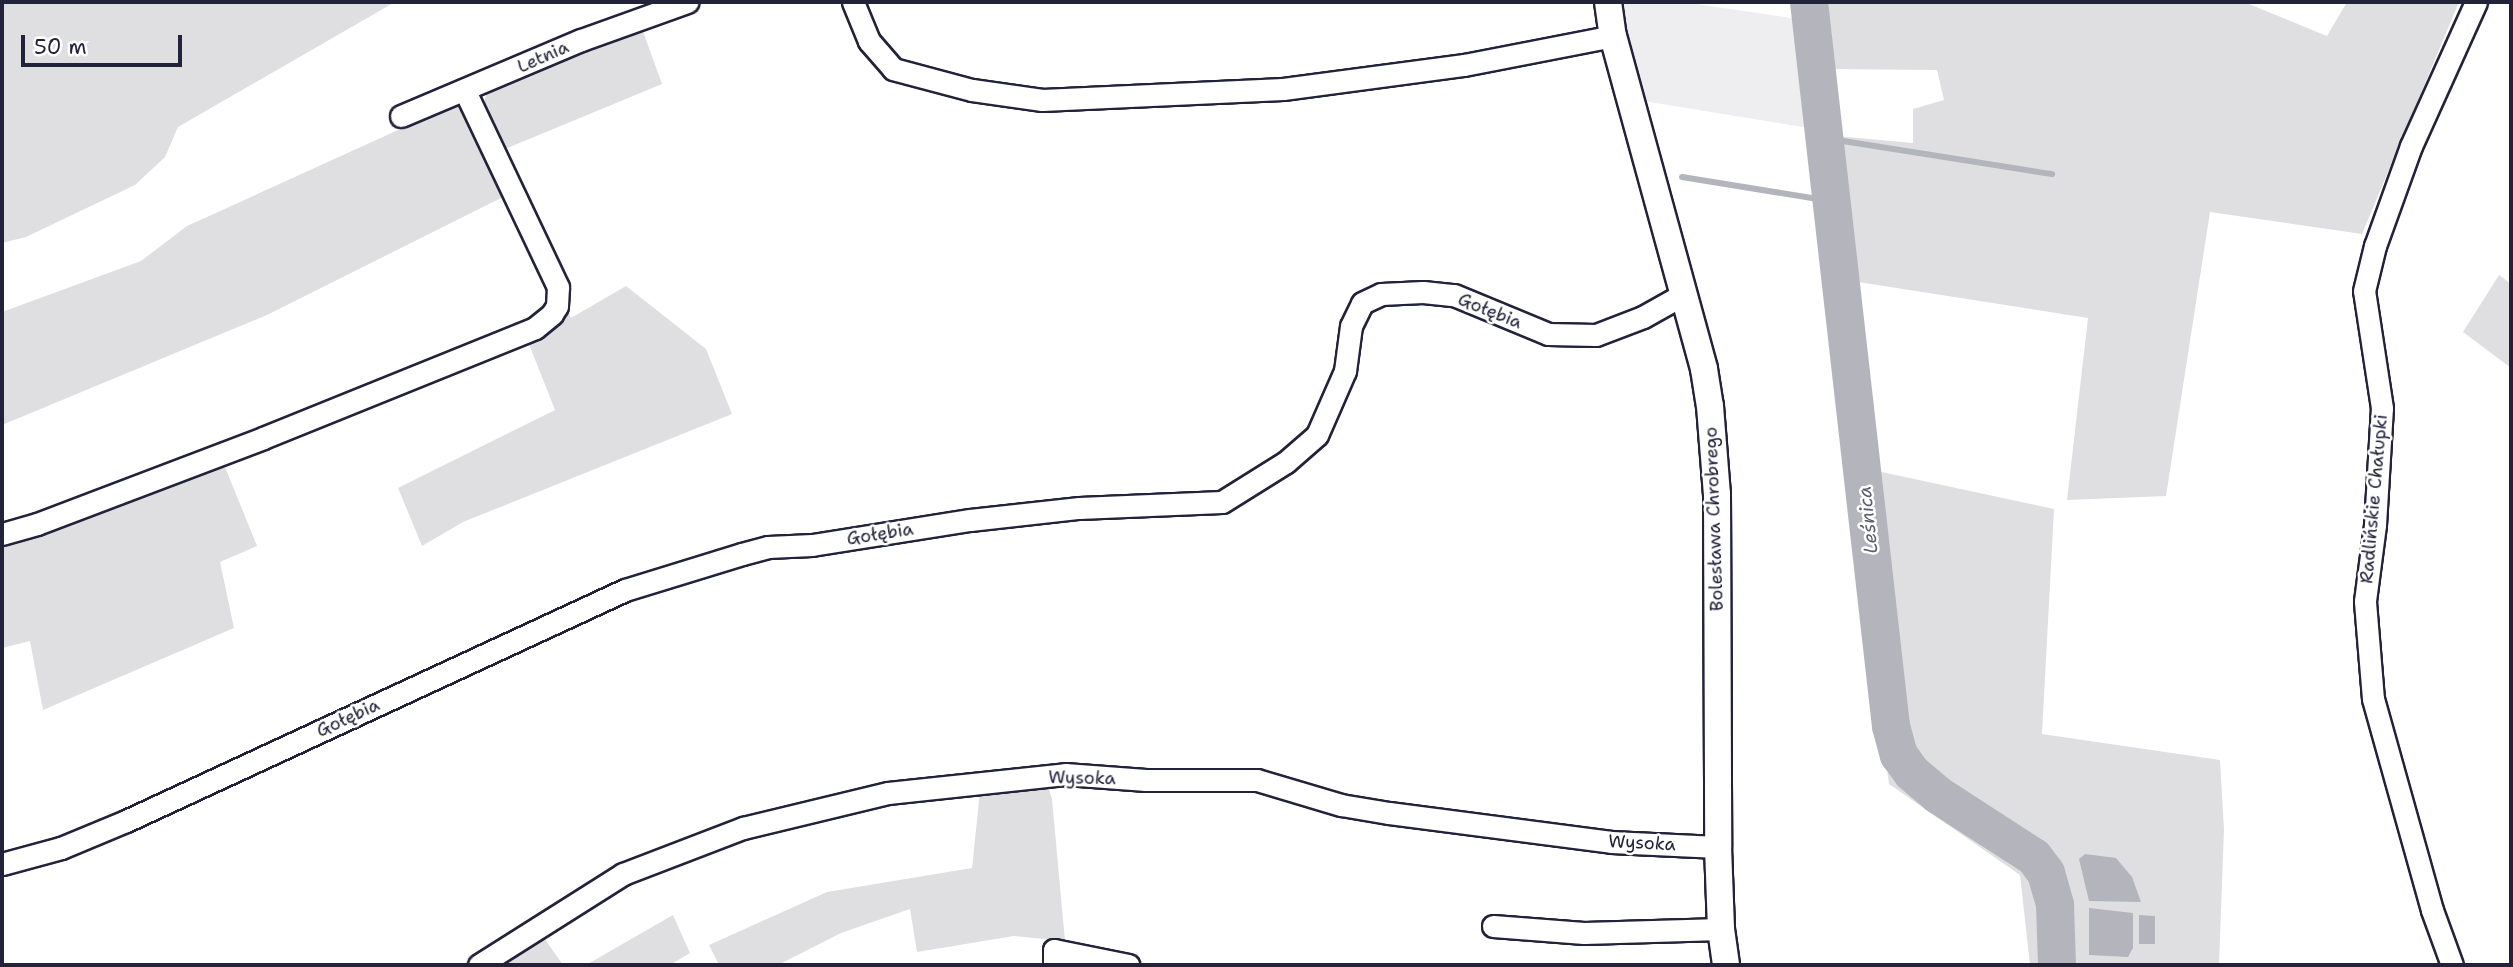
<!DOCTYPE html>
<html>
<head>
<meta charset="utf-8">
<style>
	body { margin:0 }
	#map { position:relative; width:2513px; height:967px; overflow:hidden; background:#fff; font-family:"Shantell Sans",sans-serif }
	div>[style] { position:absolute }
	[style*='--x'] { left:calc(var(--x)*1px); top:calc(var(--y)*1px); width:calc(var(--w)*1px); rotate:calc(var(--a)*1deg) }
	.built>* { inset:0; background:#eeeef1 }
	.green>* { inset:0; background:#dfdfe2 }
	.water>* { inset:0; background:#b4b4bc }
	.stream>* { height:6px; margin:-3px; padding:0 3px; transform-origin:3px; border-radius:3px; background:#b4b4bc }
	.river>* { height:38px; margin:-19px; padding:0 19px; transform-origin:19px; border-radius:19px; background:#b4b4bc }
	.roads { filter:drop-shadow(2px 0 #22223b) drop-shadow(-2px 0 #22223b) drop-shadow(0 2px #22223b) drop-shadow(0 -2px #22223b) }
	.minor>* { height:21px; margin:-10.5px; padding:0 10.5px; transform-origin:10.5px; border-radius:10.5px; background:#fff }
	.tertiary>* { height:26px; margin:-13px; padding:0 13px; transform-origin:13px; border-radius:13px; background:#fff }
	span { translate:-50% -50%; white-space:nowrap; text-align:center; line-height:1.15; -webkit-text-stroke:5px #fff; paint-order:stroke }
	.street-label { font-size:18px; color:#22223b }
	.water-label { font-size:19px; color:#5c5c6f; font-style:italic }
	.frame { position:absolute; inset:0; border:4px solid #22223b; pointer-events:none }
	.scale { position:absolute; left:21px; top:35px; width:161px; height:32px; box-sizing:border-box; border:4px solid #22223b; border-top:0; padding-left:9px; font-size:21px; line-height:24px; white-space:nowrap; color:#22223b; -webkit-text-stroke:5px #fff; paint-order:stroke }
</style>
</head>
<body>
<div id="map">
	<div class="built">
		<div style="clip-path:polygon(1619px 2px,1682px 2px,1805px 20px,1815px 129px,1643px 101px)"></div>
	</div>
	<div class="green">
		<div style="clip-path:polygon(2px 2px,395px 2px,178px 127px,165px 157px,135px 185px,26px 237px,2px 243px)"></div>
		<div style="clip-path:polygon(1819px 2px,2244px 2px,2327px 36px,2347px 2px,2459px 2px,2362px 234px,2210px 212px,2166px 496px,2067px 500px,2088px 318px,1852px 281px,1877px 471px,2054px 509px,2042px 734px,2220px 760px,2224px 829px,2219px 965px,2030px 965px,2020px 875px,1889px 784px,1854px 525px,1835px 322px,1852px 281px,1836px 136px,1913px 143px,1913px 109px,1944px 100px,1937px 70px,1826px 69px)"></div>
		<div style="clip-path:polygon(641px 26px,662px 84px,505px 149px,482px 108px,487px 92px)"></div>
		<div style="clip-path:polygon(462px 101px,509px 191px,503px 197px,267px 315px,2px 425px,2px 312px,141px 261px,187px 226px)"></div>
		<div style="clip-path:polygon(2499px 275px,2511px 284px,2511px 368px,2463px 332px)"></div>
		<div style="clip-path:polygon(626px 286px,706px 349px,732px 414px,463px 522px,422px 546px,398px 488px,555px 410px,527px 339px,565px 302px,571px 318px)"></div>
		<div style="clip-path:polygon(223px 462px,257px 546px,220px 562px,234px 628px,43px 710px,30px 641px,2px 648px,2px 542px)"></div>
		<div style="clip-path:polygon(1042px 767px,1052px 799px,1065px 941px,1014px 936px,917px 952px,910px 909px,841px 933px,778px 965px,719px 965px,709px 945px,827px 892px,972px 868px,982px 772px)"></div>
		<div style="clip-path:polygon(673px 915px,690px 953px,670px 965px,586px 965px)"></div>
		<div style="clip-path:polygon(542px 935px,563px 965px,495px 965px)"></div>
	</div>
	<div class="water">
		<div style="clip-path:polygon(2085px 854px,2116px 858px,2132px 877px,2141px 902px,2089px 901px,2079px 859px)"></div>
		<div style="clip-path:polygon(2089px 908px,2133px 913px,2133px 948px,2128px 957px,2089px 955px)"></div>
		<div style="clip-path:polygon(2139px 915px,2155px 916px,2155px 944px,2139px 944px)"></div>
	</div>
	<div class="stream">
		<div style="--x:1824;--y:138;--w:231;--a:9"></div>
		<div style="--x:1682;--y:177;--w:150;--a:9.2"></div>
	</div>
	<div class="river">
		<div style="--x:1809;--y:2;--w:729;--a:83.54"></div>
		<div style="--x:1891;--y:726;--w:30;--a:75"></div>
		<div style="--x:1899;--y:755;--w:22;--a:54"></div>
		<div style="--x:1912;--y:773;--w:34;--a:40"></div>
		<div style="--x:1938;--y:795;--w:114;--a:32.9"></div>
		<div style="--x:2034;--y:857;--w:20;--a:53"></div>
		<div style="--x:2046;--y:873;--w:33;--a:74"></div>
		<div style="--x:2055;--y:905;--w:60;--a:88.1"></div>
	</div>
	<div class="roads">
		<div class="minor">
			<div style="--x:853;--y:2;--w:42;--a:67.7"></div>
			<div style="--x:869;--y:41;--w:37;--a:49"></div>
			<div style="--x:893;--y:69;--w:82;--a:14.9"></div>
			<div style="--x:972;--y:90;--w:71;--a:8.1"></div>
			<div style="--x:1042;--y:100;--w:241;--a:-2.6"></div>
			<div style="--x:1283;--y:89;--w:183;--a:-7.6"></div>
			<div style="--x:1464;--y:65;--w:152;--a:-11"></div>
			<div style="--x:401;--y:116;--w:195;--a:-22.9"></div>
			<div style="--x:581;--y:40;--w:113;--a:-19.7"></div>
			<div style="--x:2;--y:534;--w:36;--a:-16"></div>
			<div style="--x:37;--y:524;--w:242;--a:-20.8"></div>
			<div style="--x:263;--y:438;--w:293;--a:-22"></div>
			<div style="--x:535;--y:328;--w:22;--a:-39"></div>
			<div style="--x:552;--y:314;--w:9;--a:-58"></div>
			<div style="--x:557;--y:306;--w:19;--a:-87"></div>
			<div style="--x:558;--y:287;--w:217;--a:-115.4"></div>
			<div style="--x:2;--y:864;--w:61;--a:-15.2"></div>
			<div style="--x:61;--y:848;--w:70;--a:-22.6"></div>
			<div style="--x:126;--y:821;--w:550;--a:-24.84"></div>
			<div style="--x:625;--y:590;--w:122;--a:-17.1"></div>
			<div style="--x:742;--y:554;--w:27;--a:-15"></div>
			<div style="--x:768;--y:547;--w:44;--a:-2.6"></div>
			<div style="--x:812;--y:545;--w:160;--a:-9"></div>
			<div style="--x:970;--y:520;--w:110;--a:-6.3"></div>
			<div style="--x:1079;--y:508;--w:143;--a:-2.4"></div>
			<div style="--x:1222;--y:502;--w:75;--a:-32"></div>
			<div style="--x:1286;--y:462;--w:41;--a:-41.1"></div>
			<div style="--x:1317;--y:435;--w:70;--a:-66.4"></div>
			<div style="--x:1345;--y:371;--w:45;--a:-82.4"></div>
			<div style="--x:1351;--y:326;--w:25;--a:-64"></div>
			<div style="--x:1362;--y:303;--w:21;--a:-25"></div>
			<div style="--x:1381;--y:294;--w:42;--a:-2.7"></div>
			<div style="--x:1423;--y:292;--w:31;--a:6"></div>
			<div style="--x:1454;--y:295;--w:102;--a:22.5"></div>
			<div style="--x:1548;--y:334;--w:48;--a:1.2"></div>
			<div style="--x:1596;--y:335;--w:50;--a:-21"></div>
			<div style="--x:1643;--y:317;--w:47;--a:-29.3"></div>
			<div style="--x:1493;--y:926;--w:91;--a:4.4"></div>
			<div style="--x:1584;--y:933;--w:137;--a:-1.7"></div>
			<div style="--x:479;--y:965;--w:170;--a:-32.3"></div>
			<div style="--x:623;--y:874;--w:129;--a:-21"></div>
			<div style="--x:743;--y:828;--w:149;--a:-13.6"></div>
			<div style="--x:888;--y:793;--w:178;--a:-6.1"></div>
			<div style="--x:1065;--y:774;--w:81;--a:4.2"></div>
			<div style="--x:1146;--y:780;--w:111;--a:0"></div>
			<div style="--x:1257;--y:780;--w:88;--a:16.6"></div>
			<div style="--x:1341;--y:805;--w:49;--a:9.5"></div>
			<div style="--x:1389;--y:813;--w:224;--a:7.4"></div>
			<div style="--x:1611;--y:842;--w:107;--a:2.7"></div>
			<div style="--x:1054;--y:965;--w:15;--a:-90"></div>
			<div style="--x:1054;--y:950;--w:76;--a:11.5"></div>
			<div style="--x:2452;--y:965;--w:59;--a:-110"></div>
			<div style="--x:2432;--y:910;--w:219;--a:-105.6"></div>
			<div style="--x:2373;--y:699;--w:98;--a:-94.7"></div>
			<div style="--x:2365;--y:601;--w:77;--a:-82.5"></div>
			<div style="--x:2375;--y:525;--w:117;--a:-86.6"></div>
			<div style="--x:2382;--y:408;--w:118;--a:-98.7"></div>
			<div style="--x:2364;--y:291;--w:46;--a:-76.3"></div>
			<div style="--x:2375;--y:246;--w:106;--a:-70.2"></div>
			<div style="--x:2411;--y:146;--w:158;--a:-65.7"></div>
		</div>
		<div class="tertiary">
			<div style="--x:1608;--y:2;--w:34;--a:82"></div>
			<div style="--x:1613;--y:36;--w:345;--a:74.7"></div>
			<div style="--x:1704;--y:369;--w:37;--a:81"></div>
			<div style="--x:1710;--y:406;--w:88;--a:85.5"></div>
			<div style="--x:1717;--y:494;--w:353;--a:89.8"></div>
			<div style="--x:1718;--y:847;--w:82;--a:87.9"></div>
			<div style="--x:1721;--y:929;--w:36;--a:82"></div>
		</div>
	</div>
	<div class="street-label">
		<span style="left:543px;top:57px;rotate:-24deg">Letnia</span>
		<span style="left:1490px;top:311px;rotate:22deg">Gołębia</span>
		<span style="left:2374px;top:499px;rotate:-85deg">Radlińskie Chałupki</span>
		<span style="left:1714px;top:519px;rotate:-92deg">Bolesława Chrobrego</span>
		<span style="left:880px;top:534px;rotate:-9deg">Gołębia</span>
		<span style="left:348px;top:718px;rotate:-25deg">Gołębia</span>
		<span style="left:1082px;top:778px;rotate:1deg">Wysoka</span>
		<span style="left:1642px;top:843px;rotate:3deg">Wysoka</span>
	</div>
	<div class="water-label">
		<span style="left:1868px;top:520px;rotate:-96deg">Leśnica</span>
	</div>
	<div class="frame"></div>
	<div class="scale">50 m</div>
</div>
</body>
</html>
